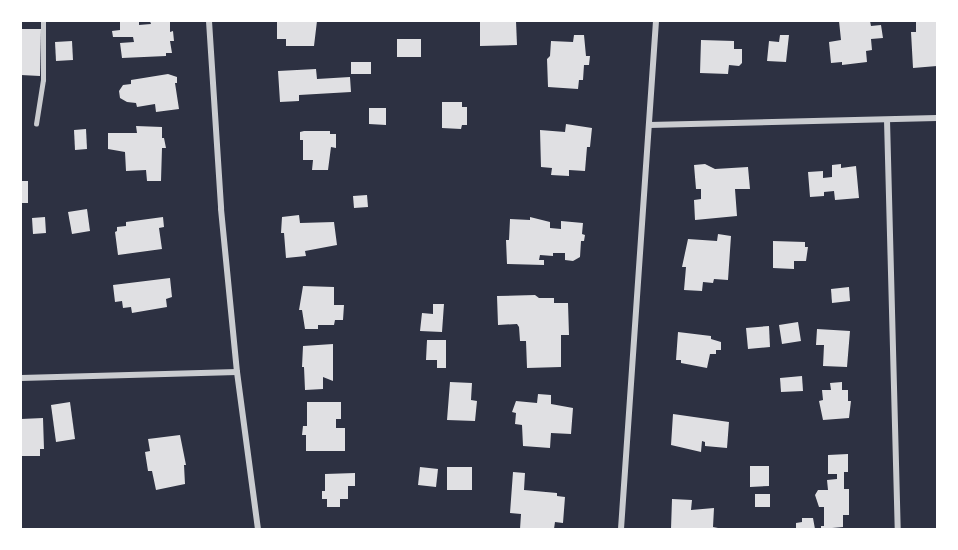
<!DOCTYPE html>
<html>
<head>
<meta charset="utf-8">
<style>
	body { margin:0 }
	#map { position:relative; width:958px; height:550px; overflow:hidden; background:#2d3142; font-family:Lato,sans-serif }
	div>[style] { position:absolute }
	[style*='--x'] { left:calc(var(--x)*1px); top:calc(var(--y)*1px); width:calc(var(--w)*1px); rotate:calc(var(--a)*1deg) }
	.building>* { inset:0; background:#e0e0e3 }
	.service>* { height:4.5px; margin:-2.25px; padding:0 2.25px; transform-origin:2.25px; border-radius:2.25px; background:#caccd0 }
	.minor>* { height:6px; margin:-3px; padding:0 3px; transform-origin:3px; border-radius:3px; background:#caccd0 }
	span { translate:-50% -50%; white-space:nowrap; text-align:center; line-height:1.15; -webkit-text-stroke:6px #fff; paint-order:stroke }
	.frame { position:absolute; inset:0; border:22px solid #fff; pointer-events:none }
</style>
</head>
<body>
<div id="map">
	<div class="building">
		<div style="clip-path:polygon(120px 21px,139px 21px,139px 25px,151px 24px,150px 21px,170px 21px,170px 32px,173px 31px,174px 41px,170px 41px,172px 53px,166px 53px,166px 56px,122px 58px,120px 43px,134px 42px,133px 37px,113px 37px,112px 31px,120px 30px)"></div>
		<div style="clip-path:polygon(317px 21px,314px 46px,286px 46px,286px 39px,277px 39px,277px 22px)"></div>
		<div style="clip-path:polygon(480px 21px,516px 21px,517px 45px,480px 46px)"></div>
		<div style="clip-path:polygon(839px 21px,870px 21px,871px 26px,881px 25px,883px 38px,871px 39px,872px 50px,866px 51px,867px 62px,842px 65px,842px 62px,831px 63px,829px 42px,841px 40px)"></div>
		<div style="clip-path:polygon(916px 21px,937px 21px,937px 66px,913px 68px,911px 32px,916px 32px)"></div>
		<div style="clip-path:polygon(21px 29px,41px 29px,40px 76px,21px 75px)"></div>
		<div style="clip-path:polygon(574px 35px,584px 35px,586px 56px,590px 56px,589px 65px,584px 65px,583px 80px,579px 80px,578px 89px,548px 87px,547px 59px,550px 56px,551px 41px,573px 42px)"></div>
		<div style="clip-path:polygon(780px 35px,789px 35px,786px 62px,767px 61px,769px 41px,779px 42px)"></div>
		<div style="clip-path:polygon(397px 39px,421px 39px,421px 57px,397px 57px)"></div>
		<div style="clip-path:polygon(701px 40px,734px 41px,734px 49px,742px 49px,742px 63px,739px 66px,729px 65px,728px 74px,700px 73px)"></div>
		<div style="clip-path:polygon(72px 41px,73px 60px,56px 61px,55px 42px)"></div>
		<div style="clip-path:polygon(351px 62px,371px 62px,371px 74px,351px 74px)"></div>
		<div style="clip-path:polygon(316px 69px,317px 79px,350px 77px,351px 92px,299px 95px,299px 101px,280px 102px,278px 71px)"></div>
		<div style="clip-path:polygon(168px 74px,177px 77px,177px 83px,175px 83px,179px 109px,156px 112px,155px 104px,137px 107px,136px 103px,127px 102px,120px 98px,119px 91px,123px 85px,131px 84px,131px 80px)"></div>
		<div style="clip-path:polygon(442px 102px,462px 102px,462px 107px,467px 107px,467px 125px,462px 125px,461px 129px,442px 128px)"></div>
		<div style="clip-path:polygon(369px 108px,386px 108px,386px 125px,369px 124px)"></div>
		<div style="clip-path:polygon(566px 124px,592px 128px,590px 147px,587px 147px,585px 171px,569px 170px,569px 176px,551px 175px,552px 168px,541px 167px,540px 130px,565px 132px)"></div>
		<div style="clip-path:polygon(136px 126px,162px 127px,162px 138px,164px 138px,166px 148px,162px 148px,161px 181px,147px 181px,146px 170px,126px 171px,125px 152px,108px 149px,108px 133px,137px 133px)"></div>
		<div style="clip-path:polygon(86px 129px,87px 149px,75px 150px,74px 130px)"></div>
		<div style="clip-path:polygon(304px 131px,330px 131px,330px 134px,336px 134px,336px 148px,331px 147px,328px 170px,312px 170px,313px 160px,303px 160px,303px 140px,300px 140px,300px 132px)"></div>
		<div style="clip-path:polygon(705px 164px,715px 169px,748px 167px,750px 189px,735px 189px,737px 216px,695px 220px,694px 200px,701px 199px,701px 189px,696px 189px,694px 165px)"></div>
		<div style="clip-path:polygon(841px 164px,841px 168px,856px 166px,859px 198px,835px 200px,834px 191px,824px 192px,824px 196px,810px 197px,808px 172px,823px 171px,823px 178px,832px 177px,832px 165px)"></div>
		<div style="clip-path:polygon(21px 181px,28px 181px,28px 203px,21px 203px)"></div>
		<div style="clip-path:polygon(367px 195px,368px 207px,354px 208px,353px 196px)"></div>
		<div style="clip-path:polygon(87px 209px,90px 231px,72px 234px,68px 212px)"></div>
		<div style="clip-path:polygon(299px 215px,300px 223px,334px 222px,337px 245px,305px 251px,306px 256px,286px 258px,284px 233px,281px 233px,282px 217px)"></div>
		<div style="clip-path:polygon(45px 217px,46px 233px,33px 234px,32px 218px)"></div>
		<div style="clip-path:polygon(163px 217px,164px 227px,159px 228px,162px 249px,118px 255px,115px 232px,117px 231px,117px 227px,126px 226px,126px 222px)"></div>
		<div style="clip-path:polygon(530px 217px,550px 222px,550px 228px,561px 229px,561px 221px,583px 223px,582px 234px,585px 235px,584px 241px,581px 241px,580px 257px,573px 261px,565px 260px,565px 253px,553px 253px,553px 256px,540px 255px,539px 260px,544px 260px,544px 265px,507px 264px,506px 240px,509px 240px,510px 219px,530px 220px)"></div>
		<div style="clip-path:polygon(718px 234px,731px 236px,728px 280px,714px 279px,713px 283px,703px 282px,702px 291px,684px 290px,686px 267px,682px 267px,688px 239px,717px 241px)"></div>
		<div style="clip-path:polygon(773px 241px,805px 242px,805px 247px,808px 247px,806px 261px,794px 261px,794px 269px,773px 268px)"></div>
		<div style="clip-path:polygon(170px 278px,172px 297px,166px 299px,167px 307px,132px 313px,131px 307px,123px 308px,122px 301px,115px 302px,113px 285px)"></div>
		<div style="clip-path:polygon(303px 286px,334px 287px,334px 305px,344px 305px,343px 320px,335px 320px,334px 325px,318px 325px,318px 329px,305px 329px,302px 310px,299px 310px)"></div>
		<div style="clip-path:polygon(849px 287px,850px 301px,832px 303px,831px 289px)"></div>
		<div style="clip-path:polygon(535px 295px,539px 298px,554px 298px,554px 303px,568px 303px,569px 335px,561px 335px,561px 367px,527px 368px,526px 341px,520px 341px,519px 327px,517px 324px,498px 325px,497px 296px)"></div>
		<div style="clip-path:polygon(433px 304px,444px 304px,442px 332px,420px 331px,422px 313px,433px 314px)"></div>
		<div style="clip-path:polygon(798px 322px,801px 341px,782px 344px,779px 325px)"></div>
		<div style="clip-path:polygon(769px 326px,770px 347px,748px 349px,746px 328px)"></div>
		<div style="clip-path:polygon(817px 329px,850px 331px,847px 367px,823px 366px,824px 345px,816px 345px)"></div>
		<div style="clip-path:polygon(678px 332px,711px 336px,711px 339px,721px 342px,721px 350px,716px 350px,716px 354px,710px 354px,707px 368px,681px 363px,681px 360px,676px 360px)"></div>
		<div style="clip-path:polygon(427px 340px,446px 340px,446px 368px,437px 368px,437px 360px,426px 360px)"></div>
		<div style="clip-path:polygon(333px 344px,333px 381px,323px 377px,323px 389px,305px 390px,304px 367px,302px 367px,303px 346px)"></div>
		<div style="clip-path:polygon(802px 376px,803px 391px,781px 392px,780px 378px)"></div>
		<div style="clip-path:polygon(450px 382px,472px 383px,471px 400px,477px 401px,475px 421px,447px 420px)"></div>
		<div style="clip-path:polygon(842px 382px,842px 390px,848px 390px,848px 401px,851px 401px,849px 418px,823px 420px,819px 401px,823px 400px,822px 390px,831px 390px,830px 383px)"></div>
		<div style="clip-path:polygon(538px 394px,551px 395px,551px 404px,573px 408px,571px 434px,551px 433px,550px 448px,523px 446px,522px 425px,515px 424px,516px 413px,512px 412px,516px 401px,537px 403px)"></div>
		<div style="clip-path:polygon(70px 402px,75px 439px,56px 442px,51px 405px)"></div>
		<div style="clip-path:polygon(307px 402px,341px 402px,341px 419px,336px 419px,336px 428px,345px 428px,345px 451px,306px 451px,306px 435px,302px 435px,303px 426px,307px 426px)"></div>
		<div style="clip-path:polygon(673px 414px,729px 422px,727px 448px,705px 446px,705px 442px,702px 441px,701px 452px,671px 445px)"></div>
		<div style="clip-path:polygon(43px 418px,44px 449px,40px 449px,40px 456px,21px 456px,21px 419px)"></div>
		<div style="clip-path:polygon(180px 435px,186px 465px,184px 465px,185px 484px,156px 490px,152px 471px,148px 471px,145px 452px,150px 451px,148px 439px)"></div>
		<div style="clip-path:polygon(848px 454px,848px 472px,844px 472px,844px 489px,849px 489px,849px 515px,843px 515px,843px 527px,821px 529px,821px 526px,824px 526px,824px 507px,819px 507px,815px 495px,818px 490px,828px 490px,827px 480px,837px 479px,837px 474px,828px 474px,828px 455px)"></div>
		<div style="clip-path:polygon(750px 466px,769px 466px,769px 486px,750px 487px)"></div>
		<div style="clip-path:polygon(420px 467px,438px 469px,436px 487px,418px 485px)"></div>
		<div style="clip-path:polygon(447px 467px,472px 467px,472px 490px,447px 490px)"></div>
		<div style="clip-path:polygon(513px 472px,525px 473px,524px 490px,557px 493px,557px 496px,565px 497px,563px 523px,555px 522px,554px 529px,520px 529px,521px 514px,510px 513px)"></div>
		<div style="clip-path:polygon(355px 473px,355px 486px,348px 486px,348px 499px,340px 499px,340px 507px,327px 507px,327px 499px,322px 499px,322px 491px,325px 491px,325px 474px)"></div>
		<div style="clip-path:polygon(755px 494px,770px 494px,770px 507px,755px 507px)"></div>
		<div style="clip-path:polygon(672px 499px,692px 500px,691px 510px,714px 508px,713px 527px,723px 529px,671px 529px)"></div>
		<div style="clip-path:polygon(802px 518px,813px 518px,815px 529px,796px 529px,796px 523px,802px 522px)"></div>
	</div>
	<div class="service">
		<div style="--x:36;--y:124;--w:45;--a:-81"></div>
		<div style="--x:43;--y:80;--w:59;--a:-90"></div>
	</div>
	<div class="minor">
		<div style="--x:209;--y:21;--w:188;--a:86.3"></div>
		<div style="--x:221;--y:209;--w:164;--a:84.4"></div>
		<div style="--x:237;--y:372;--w:158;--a:82.4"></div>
		<div style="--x:887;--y:120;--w:409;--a:88.5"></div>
		<div style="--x:649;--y:125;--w:288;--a:-1.4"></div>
		<div style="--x:21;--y:378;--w:216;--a:-1.6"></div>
		<div style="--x:621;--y:529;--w:509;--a:-86.06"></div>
	</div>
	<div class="frame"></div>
</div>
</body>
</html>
